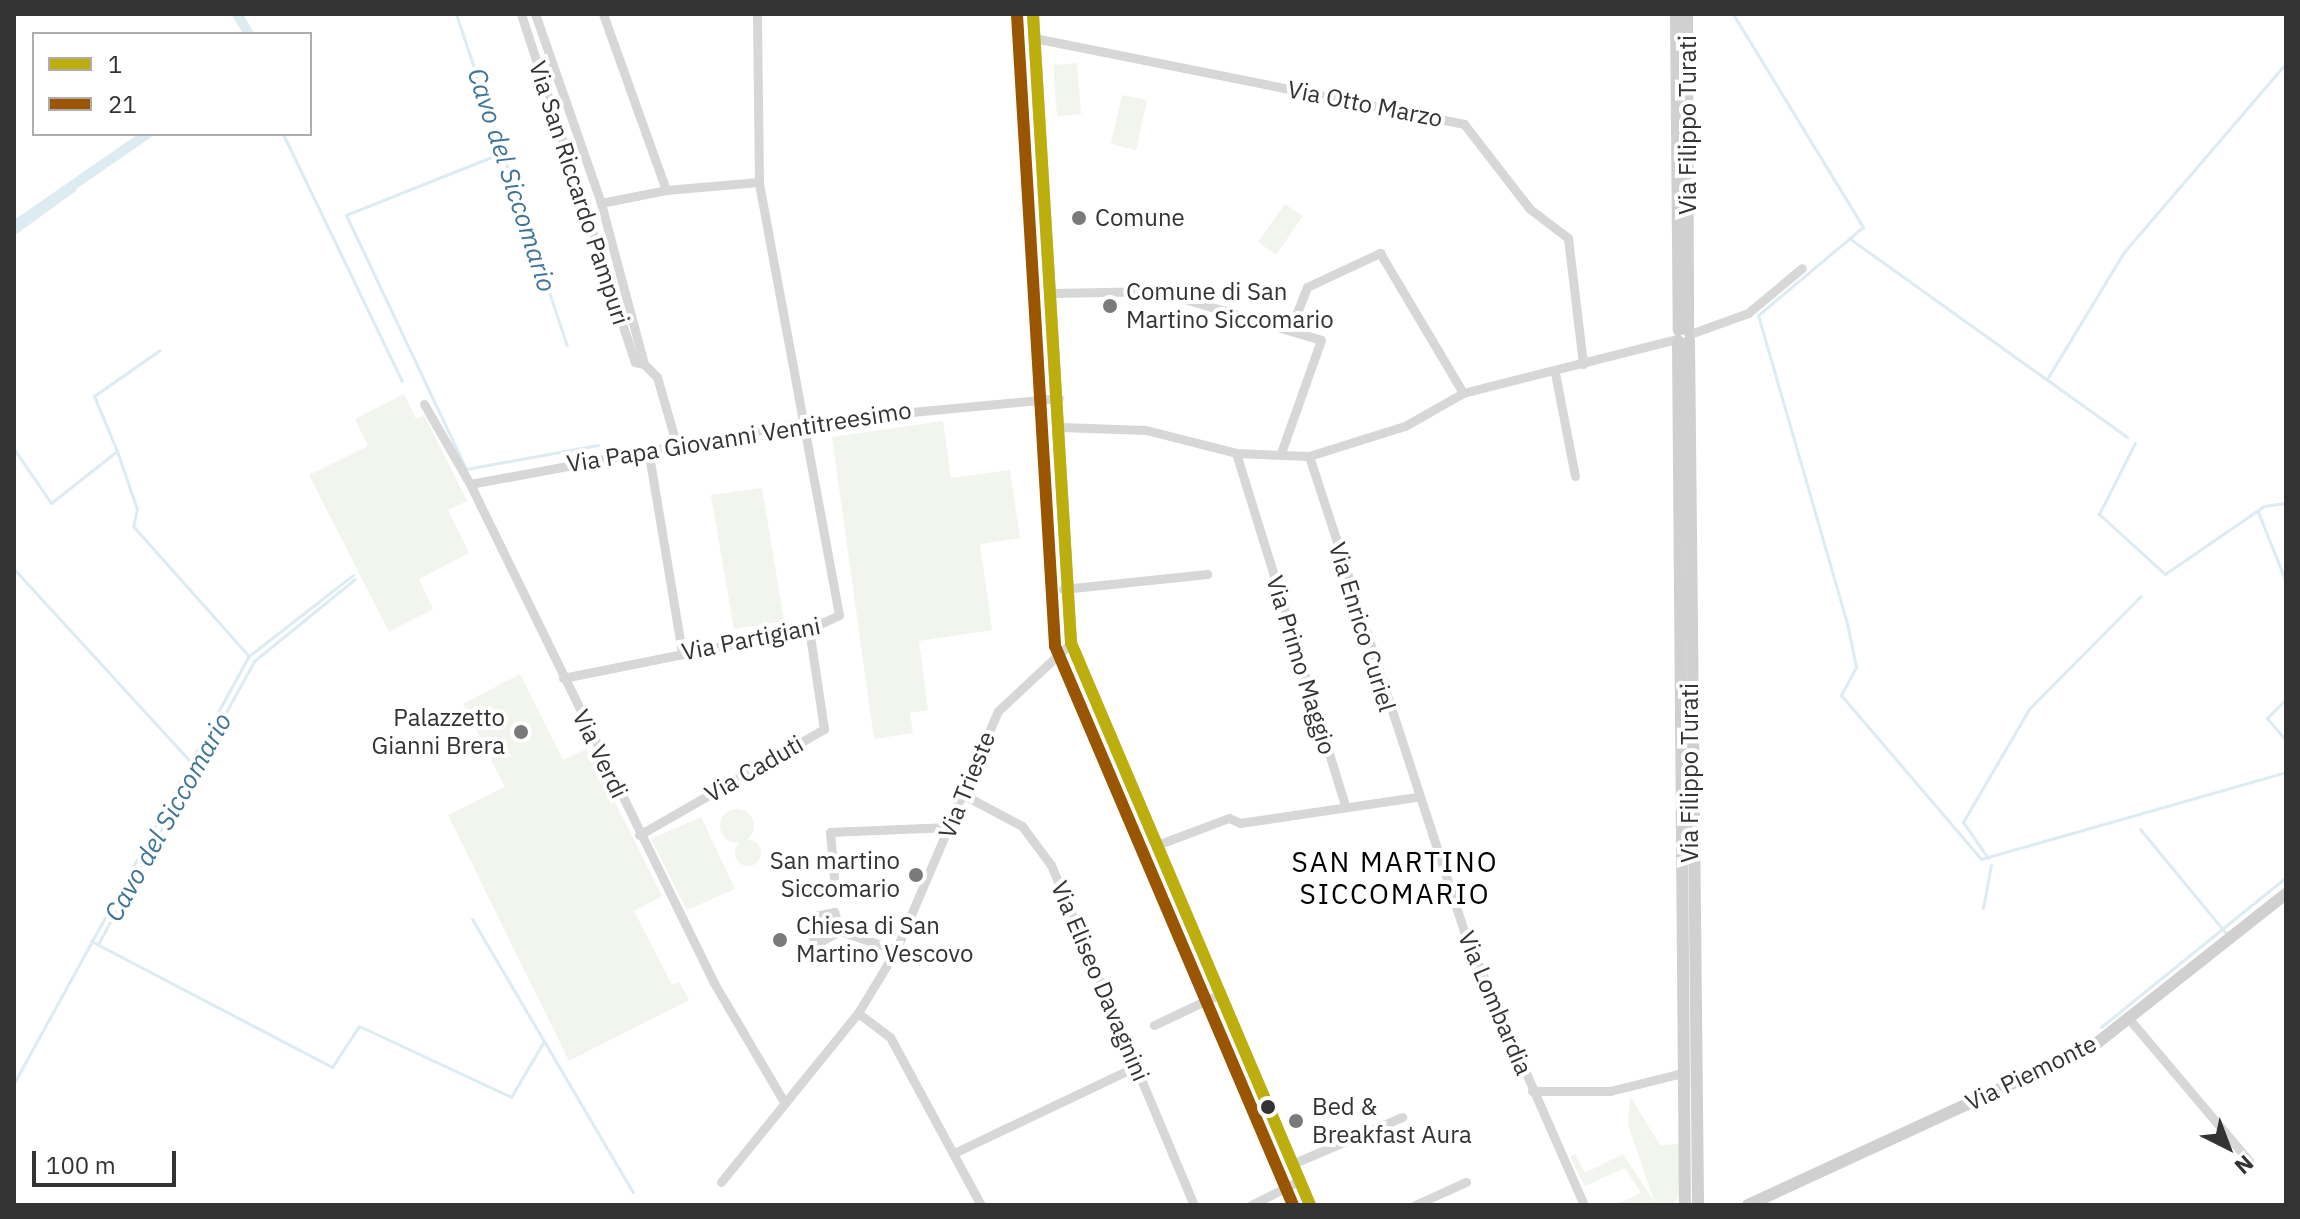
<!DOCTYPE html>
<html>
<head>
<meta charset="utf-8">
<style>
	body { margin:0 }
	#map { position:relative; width:2300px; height:1219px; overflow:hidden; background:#fff; font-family:"IBM Plex Sans",sans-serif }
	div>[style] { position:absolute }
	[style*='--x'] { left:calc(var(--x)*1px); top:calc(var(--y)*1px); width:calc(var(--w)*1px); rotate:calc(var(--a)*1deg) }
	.green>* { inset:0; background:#f1f5ed }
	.round { border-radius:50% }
	.stream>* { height:3px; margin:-1.5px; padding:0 1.5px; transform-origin:1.5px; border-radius:1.5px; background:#ddebf3 }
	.canal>* { height:10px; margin:-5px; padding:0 5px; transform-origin:5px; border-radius:5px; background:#ddebf3 }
	.street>* { height:9px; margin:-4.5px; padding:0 4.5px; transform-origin:4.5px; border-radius:4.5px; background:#d7d7d7 }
	.secondary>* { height:12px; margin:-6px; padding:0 6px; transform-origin:6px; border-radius:6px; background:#d0d0d0 }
	.bus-1>* { height:12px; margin:-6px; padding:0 6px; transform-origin:6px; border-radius:6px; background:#bcaf0d }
	.bus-2>* { height:12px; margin:-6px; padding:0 6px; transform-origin:6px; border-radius:6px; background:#950 }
	.dots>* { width:22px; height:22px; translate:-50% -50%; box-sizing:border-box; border:4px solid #fff; border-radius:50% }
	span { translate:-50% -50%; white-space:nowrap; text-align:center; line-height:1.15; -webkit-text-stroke:8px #fff; paint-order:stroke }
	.street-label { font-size:24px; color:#333 }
	.poi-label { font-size:24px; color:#333 }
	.left { translate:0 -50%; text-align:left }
	.right { translate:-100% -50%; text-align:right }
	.water-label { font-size:26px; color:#3f7597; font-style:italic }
	.quarter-label { font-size:28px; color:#000; letter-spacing:2px }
	.frame { position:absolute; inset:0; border:16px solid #333; pointer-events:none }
	.legend { position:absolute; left:32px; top:32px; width:280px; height:104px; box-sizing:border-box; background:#fff; border:2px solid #adadad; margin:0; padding:10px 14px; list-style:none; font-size:24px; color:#333 }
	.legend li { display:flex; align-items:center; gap:16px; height:40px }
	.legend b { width:40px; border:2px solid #adadad }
	.north { position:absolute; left:2188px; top:1107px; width:80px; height:80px; -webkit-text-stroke:6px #fff; paint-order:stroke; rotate:138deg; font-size:22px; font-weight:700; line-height:32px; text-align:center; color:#333 }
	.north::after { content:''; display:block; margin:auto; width:28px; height:36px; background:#333; clip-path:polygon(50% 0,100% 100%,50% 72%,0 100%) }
	.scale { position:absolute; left:32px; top:1151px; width:144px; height:36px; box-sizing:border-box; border:4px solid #333; border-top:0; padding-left:10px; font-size:24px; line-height:28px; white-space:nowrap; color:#333; -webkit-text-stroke:6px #fff; paint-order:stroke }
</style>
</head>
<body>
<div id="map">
	<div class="green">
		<div style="clip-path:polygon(1077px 63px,1081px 114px,1057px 116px,1053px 65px)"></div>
		<div style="clip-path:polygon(1122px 95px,1147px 100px,1136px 150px,1111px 144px)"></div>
		<div style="clip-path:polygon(1285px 204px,1303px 216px,1276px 255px,1258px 242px)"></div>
		<div style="clip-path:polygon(404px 394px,416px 419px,424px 415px,467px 501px,448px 510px,469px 553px,419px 579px,433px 609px,389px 632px,309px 475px,368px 446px,355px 419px)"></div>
		<div style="clip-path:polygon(943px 421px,951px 478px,1010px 470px,1020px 538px,980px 544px,992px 630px,919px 641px,928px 710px,910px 713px,913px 733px,874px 739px,832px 437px)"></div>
		<div style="clip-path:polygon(762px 488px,784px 621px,734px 629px,711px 495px)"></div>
		<div style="clip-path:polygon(520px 674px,563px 760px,588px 748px,662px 896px,634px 911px,672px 985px,679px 982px,689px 1000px,569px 1061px,448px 815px,505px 787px,463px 704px)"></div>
		<div class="round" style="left:720px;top:809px;width:34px;height:34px"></div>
		<div style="clip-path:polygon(701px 817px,735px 889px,687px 910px,651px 839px)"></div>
		<div class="round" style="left:735px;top:840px;width:26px;height:26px"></div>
		<div style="clip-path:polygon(1630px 1096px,1660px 1145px,1680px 1144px,1679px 1197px,1672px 1205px,1615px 1205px,1641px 1193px,1625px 1168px,1585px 1186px,1570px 1157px,1575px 1154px,1585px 1173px,1623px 1154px,1655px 1203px,1628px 1125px)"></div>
	</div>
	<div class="stream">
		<div style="--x:456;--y:14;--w:349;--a:71.5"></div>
		<div style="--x:1733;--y:14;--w:250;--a:58.6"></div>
		<div style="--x:1863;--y:227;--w:137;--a:140"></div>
		<div style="--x:1758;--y:315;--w:321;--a:73.9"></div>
		<div style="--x:1847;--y:623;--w:45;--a:78.4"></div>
		<div style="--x:1856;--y:667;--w:32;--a:118"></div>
		<div style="--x:1841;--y:695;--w:216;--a:49.5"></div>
		<div style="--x:1981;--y:859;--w:317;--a:-15.9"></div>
		<div style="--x:283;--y:134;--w:274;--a:64.3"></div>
		<div style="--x:504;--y:152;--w:170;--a:158.3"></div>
		<div style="--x:346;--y:215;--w:281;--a:64.7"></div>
		<div style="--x:466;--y:469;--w:134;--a:-10.3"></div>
		<div style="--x:14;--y:233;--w:75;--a:-35.8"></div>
		<div style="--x:1849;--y:238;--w:342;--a:35.6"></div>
		<div style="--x:2047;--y:379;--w:149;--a:-58.8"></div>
		<div style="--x:2124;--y:252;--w:249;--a:-49.4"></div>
		<div style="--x:2135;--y:443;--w:80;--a:116.9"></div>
		<div style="--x:2099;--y:514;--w:89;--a:42.3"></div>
		<div style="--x:2165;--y:574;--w:120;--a:-34.5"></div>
		<div style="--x:2264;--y:506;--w:22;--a:-8"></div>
		<div style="--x:14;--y:449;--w:65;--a:55.6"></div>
		<div style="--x:51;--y:503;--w:84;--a:-38.2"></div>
		<div style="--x:117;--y:451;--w:61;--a:71"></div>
		<div style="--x:137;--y:509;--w:17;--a:103"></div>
		<div style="--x:133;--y:526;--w:174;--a:48.3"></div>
		<div style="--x:117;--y:451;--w:60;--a:-112.7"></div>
		<div style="--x:94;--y:396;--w:80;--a:-34.9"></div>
		<div style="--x:2258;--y:512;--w:75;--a:68.2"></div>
		<div style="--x:14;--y:569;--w:259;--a:47.5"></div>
		<div style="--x:2286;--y:699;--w:27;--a:135"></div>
		<div style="--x:2267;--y:718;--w:30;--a:50"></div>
		<div style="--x:2140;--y:829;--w:134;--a:50.5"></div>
		<div style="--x:1988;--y:858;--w:44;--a:-124.8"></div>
		<div style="--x:1963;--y:822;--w:131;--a:-59.7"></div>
		<div style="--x:2029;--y:709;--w:159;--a:-45.3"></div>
		<div style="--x:1983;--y:908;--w:44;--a:-79.5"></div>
		<div style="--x:472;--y:919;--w:317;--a:59.5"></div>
		<div style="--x:91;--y:941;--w:272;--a:27.6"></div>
		<div style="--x:332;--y:1067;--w:49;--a:-56.6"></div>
		<div style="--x:359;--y:1026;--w:168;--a:25"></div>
		<div style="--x:511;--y:1097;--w:65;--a:-59.5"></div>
		<div style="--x:98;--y:944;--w:323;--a:-61.1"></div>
		<div style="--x:254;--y:661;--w:130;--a:-39.1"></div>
		<div style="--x:2101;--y:1027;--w:238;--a:-39"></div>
		<div style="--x:14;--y:1083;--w:487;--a:-61.2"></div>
		<div style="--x:249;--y:656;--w:132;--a:-37.9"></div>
	</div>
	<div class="canal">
		<div style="--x:237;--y:14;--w:23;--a:59"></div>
		<div style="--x:14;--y:226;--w:162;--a:-34.7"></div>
	</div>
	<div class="street">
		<div style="--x:521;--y:14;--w:366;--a:71.9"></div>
		<div style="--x:635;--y:362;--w:9;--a:13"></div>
		<div style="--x:644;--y:364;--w:167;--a:-105"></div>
		<div style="--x:601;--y:203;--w:200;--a:-109.2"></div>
		<div style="--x:603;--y:14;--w:187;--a:70.3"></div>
		<div style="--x:666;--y:190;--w:93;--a:-4.9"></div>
		<div style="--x:1034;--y:38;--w:439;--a:11.3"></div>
		<div style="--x:1464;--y:124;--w:108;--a:52.2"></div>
		<div style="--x:1530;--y:209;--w:48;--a:37.3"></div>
		<div style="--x:1568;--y:238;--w:127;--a:83.2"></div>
		<div style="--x:601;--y:203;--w:66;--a:-11.3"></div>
		<div style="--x:1052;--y:293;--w:106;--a:-1.1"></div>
		<div style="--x:1158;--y:291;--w:170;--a:16.7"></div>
		<div style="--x:1321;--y:340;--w:120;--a:109.5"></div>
		<div style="--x:1291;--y:328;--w:44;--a:-68.7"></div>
		<div style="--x:1307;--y:287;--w:81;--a:-25"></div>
		<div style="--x:1380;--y:253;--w:163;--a:59.3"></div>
		<div style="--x:1690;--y:334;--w:62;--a:-19.9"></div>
		<div style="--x:1748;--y:313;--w:70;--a:-39.8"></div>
		<div style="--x:644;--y:364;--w:18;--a:45"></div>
		<div style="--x:657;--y:377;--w:69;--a:73.9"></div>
		<div style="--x:1555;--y:373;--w:105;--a:79"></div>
		<div style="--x:424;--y:404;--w:92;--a:60.1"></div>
		<div style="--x:470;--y:484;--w:555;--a:63.94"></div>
		<div style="--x:714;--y:983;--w:138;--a:59.5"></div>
		<div style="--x:1060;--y:427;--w:86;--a:2"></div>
		<div style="--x:1146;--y:430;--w:93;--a:14.3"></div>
		<div style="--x:1236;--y:453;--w:73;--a:2.4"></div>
		<div style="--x:1309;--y:456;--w:101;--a:-17.4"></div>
		<div style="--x:1405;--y:426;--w:67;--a:-29.6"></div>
		<div style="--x:1463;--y:393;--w:220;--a:-14.2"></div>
		<div style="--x:648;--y:449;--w:207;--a:80.5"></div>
		<div style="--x:1236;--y:453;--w:369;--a:72.8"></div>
		<div style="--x:1309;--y:456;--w:503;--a:71.93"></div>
		<div style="--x:1465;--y:934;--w:296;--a:66.3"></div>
		<div style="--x:470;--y:484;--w:342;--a:-10.5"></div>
		<div style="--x:806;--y:422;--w:254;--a:-5.4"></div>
		<div style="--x:1063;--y:589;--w:145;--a:-5.9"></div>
		<div style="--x:563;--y:678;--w:251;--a:-11.3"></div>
		<div style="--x:809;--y:629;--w:33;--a:-25"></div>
		<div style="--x:839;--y:615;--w:440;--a:-100.5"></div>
		<div style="--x:759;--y:182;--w:168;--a:-90.7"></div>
		<div style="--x:962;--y:794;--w:68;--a:28.1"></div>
		<div style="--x:1022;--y:826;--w:49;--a:53.4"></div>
		<div style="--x:1051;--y:865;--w:369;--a:67.2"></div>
		<div style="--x:639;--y:835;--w:213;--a:-29.8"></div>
		<div style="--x:824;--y:729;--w:101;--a:-98.5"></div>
		<div style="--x:1157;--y:845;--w:77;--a:-20.6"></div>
		<div style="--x:1229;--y:818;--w:12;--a:24"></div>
		<div style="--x:1240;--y:823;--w:179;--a:-8.4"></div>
		<div style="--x:834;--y:877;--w:45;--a:-95.1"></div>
		<div style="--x:830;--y:832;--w:119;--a:-2.4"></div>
		<div style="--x:834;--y:912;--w:20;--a:72"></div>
		<div style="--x:840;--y:931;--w:30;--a:152"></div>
		<div style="--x:814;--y:945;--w:28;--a:-98"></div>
		<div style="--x:810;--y:917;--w:25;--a:-12"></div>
		<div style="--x:840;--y:931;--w:59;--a:18.7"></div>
		<div style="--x:858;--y:1013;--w:40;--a:37"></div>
		<div style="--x:890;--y:1037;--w:191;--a:61.6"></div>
		<div style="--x:2130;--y:1020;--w:185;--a:49.8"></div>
		<div style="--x:1154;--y:1025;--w:73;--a:-25.2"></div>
		<div style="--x:1532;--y:1091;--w:78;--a:0"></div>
		<div style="--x:1610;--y:1091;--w:74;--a:-14"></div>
		<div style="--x:954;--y:1153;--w:203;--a:-25.4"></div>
		<div style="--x:1292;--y:1164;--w:120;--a:-23.1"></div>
		<div style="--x:721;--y:1182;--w:218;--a:-51"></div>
		<div style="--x:858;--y:1013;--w:74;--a:-58.9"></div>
		<div style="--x:896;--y:950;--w:260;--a:-66.9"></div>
		<div style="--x:998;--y:711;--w:100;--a:-43"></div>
		<div style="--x:1251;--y:1205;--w:54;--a:-26.6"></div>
		<div style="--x:1415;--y:1205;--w:56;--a:-24.3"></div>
	</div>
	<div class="secondary">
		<div style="--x:1033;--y:14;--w:630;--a:86.54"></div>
		<div style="--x:1071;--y:643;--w:611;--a:66.96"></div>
		<div style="--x:1676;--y:14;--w:316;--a:89.5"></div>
		<div style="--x:1687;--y:14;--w:317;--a:89.8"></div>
		<div style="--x:1678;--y:341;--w:864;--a:89.54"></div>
		<div style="--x:1689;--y:341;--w:864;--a:89.4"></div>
		<div style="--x:1748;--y:1205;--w:379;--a:-24.7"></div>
		<div style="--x:2092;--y:1047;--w:247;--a:-38.3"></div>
	</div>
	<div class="bus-1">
		<div style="--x:1033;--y:14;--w:630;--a:86.54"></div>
		<div style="--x:1071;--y:643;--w:611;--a:66.96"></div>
	</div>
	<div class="bus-2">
		<div style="--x:1017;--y:15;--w:632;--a:86.55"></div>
		<div style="--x:1055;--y:646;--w:608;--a:66.94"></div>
	</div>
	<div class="dots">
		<div style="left:1079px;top:218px;background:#7a7a7a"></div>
		<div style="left:1110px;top:306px;background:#7a7a7a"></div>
		<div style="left:521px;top:732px;background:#7a7a7a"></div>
		<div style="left:916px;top:875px;background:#7a7a7a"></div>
		<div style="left:780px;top:940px;background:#7a7a7a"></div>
		<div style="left:1268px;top:1107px;background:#333"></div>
		<div style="left:1296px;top:1121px;background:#7a7a7a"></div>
	</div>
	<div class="street-label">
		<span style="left:1365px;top:104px;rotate:11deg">Via Otto Marzo</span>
		<span style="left:1688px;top:125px;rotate:-90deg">Via Filippo Turati</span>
		<span style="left:579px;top:193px;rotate:72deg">Via San Riccardo Pampuri</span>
		<span style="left:739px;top:437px;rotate:-9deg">Via Papa Giovanni Ventitreesimo</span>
		<span style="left:1362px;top:627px;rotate:73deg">Via Enrico Curiel</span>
		<span style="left:751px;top:639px;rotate:-11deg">Via Partigiani</span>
		<span style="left:1301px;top:665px;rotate:73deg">Via Primo Maggio</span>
		<span style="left:600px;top:754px;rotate:64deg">Via Verdi</span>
		<span style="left:754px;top:769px;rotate:-30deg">Via Caduti</span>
		<span style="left:1690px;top:773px;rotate:-90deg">Via Filippo Turati</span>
		<span style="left:967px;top:785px;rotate:-68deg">Via Trieste</span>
		<span style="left:1100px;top:981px;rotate:67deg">Via Eliseo Davagnini</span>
		<span style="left:1495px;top:1003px;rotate:67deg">Via Lombardia</span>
		<span style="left:2031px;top:1073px;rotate:-26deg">Via Piemonte</span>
	</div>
	<div class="poi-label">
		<span class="left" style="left:1095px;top:218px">Comune</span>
		<span class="left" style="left:1126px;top:306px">Comune di San<br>Martino Siccomario</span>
		<span class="right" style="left:505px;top:732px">Palazzetto<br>Gianni Brera</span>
		<span class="right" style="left:900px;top:875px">San martino<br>Siccomario</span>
		<span class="left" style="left:796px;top:940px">Chiesa di San<br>Martino Vescovo</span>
		<span class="left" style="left:1312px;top:1121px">Bed &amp;<br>Breakfast Aura</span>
	</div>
	<div class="water-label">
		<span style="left:512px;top:180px;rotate:72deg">Cavo del Siccomario</span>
		<span style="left:168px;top:817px;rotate:-61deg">Cavo del Siccomario</span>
	</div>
	<div class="quarter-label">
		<span style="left:1395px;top:878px">SAN MARTINO<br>SICCOMARIO</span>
	</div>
	<div class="frame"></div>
	<ul class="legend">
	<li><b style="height:10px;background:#bcaf0d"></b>1</li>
	<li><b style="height:10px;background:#950"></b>21</li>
	</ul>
	<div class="north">N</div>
	<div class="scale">100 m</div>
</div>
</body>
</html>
